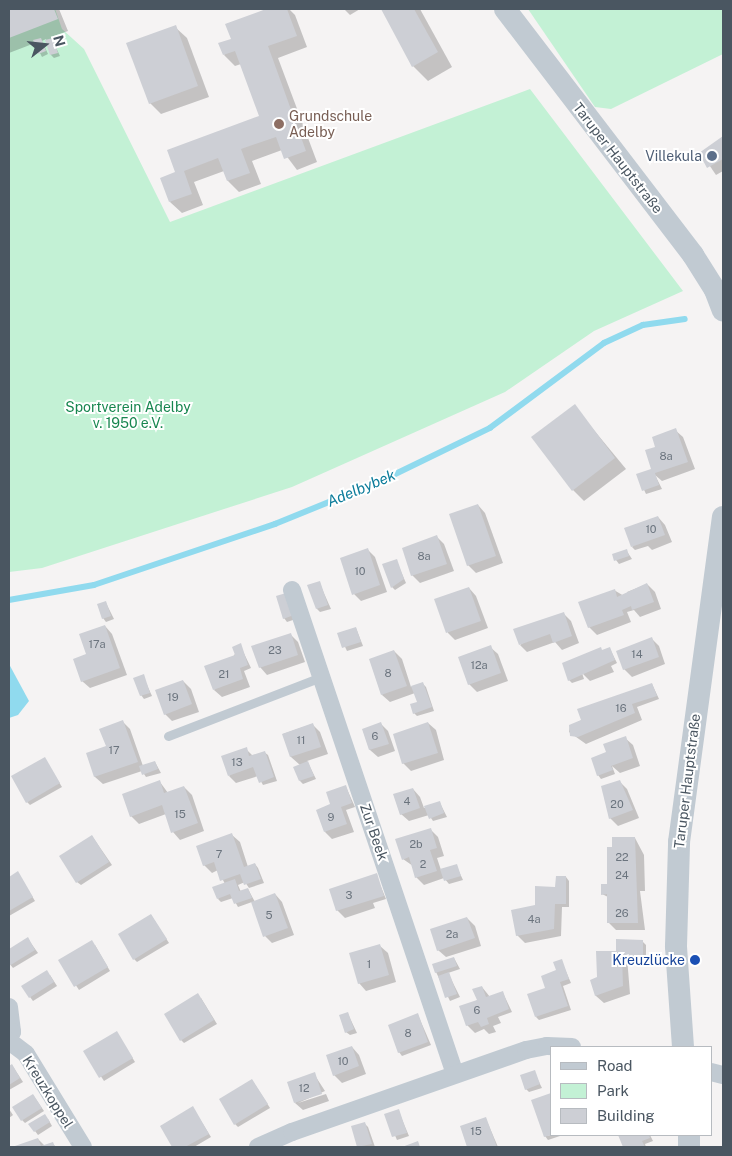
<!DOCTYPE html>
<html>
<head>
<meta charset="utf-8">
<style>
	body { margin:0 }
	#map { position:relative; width:732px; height:1156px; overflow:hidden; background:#f5f3f3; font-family:"Public Sans",sans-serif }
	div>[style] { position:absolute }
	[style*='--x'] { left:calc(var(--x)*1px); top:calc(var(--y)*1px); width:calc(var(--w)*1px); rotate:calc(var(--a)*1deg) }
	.green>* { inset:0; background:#c3f1d5 }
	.water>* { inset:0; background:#90daee }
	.shadow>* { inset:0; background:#0003 }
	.stream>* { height:5.5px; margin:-2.75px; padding:0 2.75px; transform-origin:2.75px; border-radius:2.75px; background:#90daee }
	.building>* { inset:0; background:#cdcfd5 }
	.service>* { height:9px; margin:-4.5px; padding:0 4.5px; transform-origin:4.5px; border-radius:4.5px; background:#c1cad2 }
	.minor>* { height:18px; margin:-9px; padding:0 9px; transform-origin:9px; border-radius:9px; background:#c1cad2 }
	.tertiary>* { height:22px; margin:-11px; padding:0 11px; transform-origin:11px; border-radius:11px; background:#c1cad2 }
	.dots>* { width:14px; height:14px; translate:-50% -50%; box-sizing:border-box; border:2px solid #fff; border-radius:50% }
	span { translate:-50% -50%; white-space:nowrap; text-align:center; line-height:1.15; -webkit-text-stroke:4px #fff; paint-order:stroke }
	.number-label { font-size:11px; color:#6b747e }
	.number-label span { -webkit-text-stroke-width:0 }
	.education-label { font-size:14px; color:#785e54 }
	.left { translate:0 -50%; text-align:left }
	.service-label { font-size:14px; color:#4e5e75 }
	.right { translate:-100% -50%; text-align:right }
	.street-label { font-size:14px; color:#4a5661 }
	.park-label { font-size:14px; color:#17864f }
	.transit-label { font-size:14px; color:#164399 }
	.water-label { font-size:15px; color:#0c7c9b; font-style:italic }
	.frame { position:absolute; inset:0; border:10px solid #4a5661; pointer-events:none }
	.legend { position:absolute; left:550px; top:1046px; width:162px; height:90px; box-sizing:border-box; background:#fff; border:1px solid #b7bbc0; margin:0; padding:6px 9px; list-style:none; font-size:15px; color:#4a5661 }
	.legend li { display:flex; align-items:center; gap:10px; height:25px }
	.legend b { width:25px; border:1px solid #b7bbc0 }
	.north { position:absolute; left:20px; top:20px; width:50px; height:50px; -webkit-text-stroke:4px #fff; paint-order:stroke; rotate:74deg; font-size:14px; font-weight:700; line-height:20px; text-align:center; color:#4a5661 }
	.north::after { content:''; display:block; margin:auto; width:18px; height:22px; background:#4a5661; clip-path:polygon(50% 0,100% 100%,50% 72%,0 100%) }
</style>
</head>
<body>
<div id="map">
	<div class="green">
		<div style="clip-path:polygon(9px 9px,55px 9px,62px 29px,84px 49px,170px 222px,530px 89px,683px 291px,594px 331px,505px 392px,292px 487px,42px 568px,9px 572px)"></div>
		<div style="clip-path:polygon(528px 9px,723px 9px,723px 54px,611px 109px,595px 107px)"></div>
	</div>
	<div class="water">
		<div style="clip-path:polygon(9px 664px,29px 701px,18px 715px,9px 718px)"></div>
	</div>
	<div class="shadow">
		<div style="clip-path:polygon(9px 9px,59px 9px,68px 31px,51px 37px,60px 56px,54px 58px,51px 55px,46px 39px,42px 41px,48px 54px,42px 57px,35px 43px,9px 53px)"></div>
		<div style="clip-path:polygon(269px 9px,289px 9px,295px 15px,307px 47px,278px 58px,317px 162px,297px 170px,282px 150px,252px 161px,261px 184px,239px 192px,228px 181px,224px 171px,194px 182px,203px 205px,182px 213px,170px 202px,177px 173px,261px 117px,241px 64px,235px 66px,224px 55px,233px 39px,227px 24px)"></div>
		<div style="clip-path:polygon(344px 9px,360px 9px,350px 15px)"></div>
		<div style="clip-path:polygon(382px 9px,420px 9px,452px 67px,428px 81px,413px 66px)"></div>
		<div style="clip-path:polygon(175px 27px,187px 38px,209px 97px,161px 114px,150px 103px)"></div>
		<div style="clip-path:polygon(723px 139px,723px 171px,716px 175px,701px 153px)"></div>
		<div style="clip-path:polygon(574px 406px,626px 469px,584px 501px,573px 490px)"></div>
		<div style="clip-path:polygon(675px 430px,683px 437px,695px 469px,662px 481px,655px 475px,662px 489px,646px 494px,637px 475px,653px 469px,657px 447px)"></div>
		<div style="clip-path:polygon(478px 505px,485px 513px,503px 563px,476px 573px,468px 565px)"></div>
		<div style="clip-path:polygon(658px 517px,665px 525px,672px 542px,652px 550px,648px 546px,635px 550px,632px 547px)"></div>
		<div style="clip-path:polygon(437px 537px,444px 544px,454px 571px,420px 583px,412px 575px)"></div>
		<div style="clip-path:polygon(368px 550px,375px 557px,387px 592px,361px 601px,354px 594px)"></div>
		<div style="clip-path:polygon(626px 550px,632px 559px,619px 564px,616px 560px)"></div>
		<div style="clip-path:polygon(396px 560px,406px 583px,395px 590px,392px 587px)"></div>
		<div style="clip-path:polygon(319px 582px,331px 609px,320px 612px,317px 609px)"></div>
		<div style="clip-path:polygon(647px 584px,655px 592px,661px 609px,640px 617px,634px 610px,627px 612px,631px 622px,597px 635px,589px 627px,614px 590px,629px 599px,627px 592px)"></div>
		<div style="clip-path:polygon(469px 588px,476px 596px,488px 628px,455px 640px,448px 633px,436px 600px)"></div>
		<div style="clip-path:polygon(277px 597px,296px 619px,287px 622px,284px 618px)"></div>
		<div style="clip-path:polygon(106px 603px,114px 619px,106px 622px,103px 618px)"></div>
		<div style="clip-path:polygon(564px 614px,571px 621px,579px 643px,562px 650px,555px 642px,527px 652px,520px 645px)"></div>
		<div style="clip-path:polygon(105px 626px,112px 634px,127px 675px,90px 688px,82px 681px,88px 655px)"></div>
		<div style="clip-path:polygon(356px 628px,363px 646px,347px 651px,339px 634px)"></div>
		<div style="clip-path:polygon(290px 634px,298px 642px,305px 662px,267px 675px,260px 667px)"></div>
		<div style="clip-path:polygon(652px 639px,659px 646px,665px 664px,632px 677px,624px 669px)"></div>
		<div style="clip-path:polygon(240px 645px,251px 668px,244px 671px,250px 687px,222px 697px,214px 690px)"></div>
		<div style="clip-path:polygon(490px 647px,498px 654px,508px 681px,477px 692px,469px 684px)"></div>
		<div style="clip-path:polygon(610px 649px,617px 663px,611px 666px,614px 672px,590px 681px,582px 673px,584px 679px,572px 683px,569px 680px)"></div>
		<div style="clip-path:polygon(394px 651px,402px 659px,411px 687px,422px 683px,426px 687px,434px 711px,417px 716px,414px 713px,418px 702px,415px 693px,390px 702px,382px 695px)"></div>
		<div style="clip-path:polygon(143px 676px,152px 696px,144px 699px,141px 695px)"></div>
		<div style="clip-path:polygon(183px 681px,191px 689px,199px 712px,172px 721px,165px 714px)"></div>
		<div style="clip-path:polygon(652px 684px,659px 699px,637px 707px,642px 720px,586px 744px,569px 732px,570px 726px)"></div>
		<div style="clip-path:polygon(123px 722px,130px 729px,143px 766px,155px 762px,161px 773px,146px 777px,142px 771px,103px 784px,95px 777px,87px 754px,107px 747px)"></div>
		<div style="clip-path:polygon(428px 723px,436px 730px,444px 760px,411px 771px,403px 763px)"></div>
		<div style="clip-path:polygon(312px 724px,320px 732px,328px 754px,307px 761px,316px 779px,303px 784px,300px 781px,300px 765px,291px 757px,283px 734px)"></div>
		<div style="clip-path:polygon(381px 724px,388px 731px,395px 751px,378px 757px,370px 750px,363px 730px)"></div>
		<div style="clip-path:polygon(625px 738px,633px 745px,640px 766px,620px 773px,612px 766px,615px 774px,601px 779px,598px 775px,608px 753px)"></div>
		<div style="clip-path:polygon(246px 749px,253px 756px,264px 752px,268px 755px,277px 781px,263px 785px,258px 776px,236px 783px,229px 776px)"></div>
		<div style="clip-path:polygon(45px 759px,62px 787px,30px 805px,27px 802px)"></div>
		<div style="clip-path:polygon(619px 781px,627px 789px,639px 818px,618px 826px,610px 818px)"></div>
		<div style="clip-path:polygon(160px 782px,168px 793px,184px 787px,192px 795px,204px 831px,180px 840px,173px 832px,166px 814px,139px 824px,131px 816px)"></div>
		<div style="clip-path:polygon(346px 787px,355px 807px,346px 810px,354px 832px,332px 839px,325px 832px,332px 805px)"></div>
		<div style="clip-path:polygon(413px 789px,420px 797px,424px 808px,440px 803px,447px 817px,433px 821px,429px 815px,409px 821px,401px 814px)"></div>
		<div style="clip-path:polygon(430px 829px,438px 837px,444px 856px,437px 858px,441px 870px,456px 865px,463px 880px,449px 884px,444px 878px,424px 885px,416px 877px,413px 866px,403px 859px)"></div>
		<div style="clip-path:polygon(232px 835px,240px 842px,248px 867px,255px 864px,258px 868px,264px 883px,249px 888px,245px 882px,238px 885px,241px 892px,248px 889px,255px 902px,275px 894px,282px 902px,294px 935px,272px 943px,265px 936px,252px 902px,238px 907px,233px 898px,221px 902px,218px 899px,225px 884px,218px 870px,212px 873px,204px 865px)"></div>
		<div style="clip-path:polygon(92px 836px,112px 865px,81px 885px,77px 882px)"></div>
		<div style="clip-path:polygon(635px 838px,644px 855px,645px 891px,640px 891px,645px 930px,616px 930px,608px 922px,608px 897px,602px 894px,608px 886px,613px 848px)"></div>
		<div style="clip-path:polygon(18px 873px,35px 901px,9px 916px,9px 878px)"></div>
		<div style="clip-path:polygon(376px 875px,386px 899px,373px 903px,375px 908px,345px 918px,337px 910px)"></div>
		<div style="clip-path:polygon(566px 877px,569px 881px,569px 907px,562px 907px,561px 936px,525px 943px,517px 935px,536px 906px)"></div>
		<div style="clip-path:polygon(151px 915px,169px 943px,137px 962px,134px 959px)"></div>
		<div style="clip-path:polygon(467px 918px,475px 926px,481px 946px,446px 957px,438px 950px)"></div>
		<div style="clip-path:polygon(28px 939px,38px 953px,13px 968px,9px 963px,9px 950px)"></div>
		<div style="clip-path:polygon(642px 941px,646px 945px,646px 958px,627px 957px,630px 994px,604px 1003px,596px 996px,591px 981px,598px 978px,619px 952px)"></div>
		<div style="clip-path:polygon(95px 945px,110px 971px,79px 990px,60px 961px)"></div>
		<div style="clip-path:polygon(380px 946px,388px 953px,396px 982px,366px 991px,359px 983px)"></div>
		<div style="clip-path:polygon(454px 958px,460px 969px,448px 973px,460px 997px,450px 1001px,436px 972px)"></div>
		<div style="clip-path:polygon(561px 960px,571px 983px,563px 986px,571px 1010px,539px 1020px,536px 1017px)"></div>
		<div style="clip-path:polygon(50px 975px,57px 986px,33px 1001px,30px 997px)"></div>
		<div style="clip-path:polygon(482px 987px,490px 997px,503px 993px,512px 1012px,498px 1017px,501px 1023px,493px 1026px,496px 1032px,489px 1034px,484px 1029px,475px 1033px,467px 1025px)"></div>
		<div style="clip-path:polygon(201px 998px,217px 1024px,184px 1043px,181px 1040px)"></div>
		<div style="clip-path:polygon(348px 1014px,357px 1033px,350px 1035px,346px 1032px)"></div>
		<div style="clip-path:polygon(418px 1015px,431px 1045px,402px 1056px,399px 1052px)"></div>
		<div style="clip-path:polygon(117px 1033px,135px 1062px,104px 1081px,85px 1052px)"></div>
		<div style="clip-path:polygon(352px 1047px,359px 1055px,366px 1074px,342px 1083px,334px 1075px)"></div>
		<div style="clip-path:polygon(12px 1065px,23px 1082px,9px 1090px,9px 1067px)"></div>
		<div style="clip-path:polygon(534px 1072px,542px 1088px,529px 1092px,526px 1089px)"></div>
		<div style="clip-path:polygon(314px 1074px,325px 1091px,298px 1103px,326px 1094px,329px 1101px,303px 1110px,295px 1103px)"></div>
		<div style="clip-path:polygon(252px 1080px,270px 1108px,238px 1127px,235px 1124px)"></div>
		<div style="clip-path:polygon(33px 1095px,44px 1111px,25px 1123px,22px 1120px)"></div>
		<div style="clip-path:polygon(193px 1108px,211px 1137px,194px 1147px,173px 1147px,161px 1126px)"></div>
		<div style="clip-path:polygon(9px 1109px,13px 1115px,9px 1118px)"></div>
		<div style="clip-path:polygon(398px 1110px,409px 1136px,397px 1140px,386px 1115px)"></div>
		<div style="clip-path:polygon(48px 1119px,52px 1126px,38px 1135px,35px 1131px)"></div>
		<div style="clip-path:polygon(486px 1119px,498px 1147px,469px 1147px,462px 1127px)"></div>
		<div style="clip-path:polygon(364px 1123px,368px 1127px,375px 1147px,359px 1147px,352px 1127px)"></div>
		<div style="clip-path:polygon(563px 1135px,548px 1140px,545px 1136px,551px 1135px)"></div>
		<div style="clip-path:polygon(620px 1135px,650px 1135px,653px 1141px,645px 1144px,646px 1147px,624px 1147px)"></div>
		<div style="clip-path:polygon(38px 1139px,45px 1146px,53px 1144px,56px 1147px,15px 1147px)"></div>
	</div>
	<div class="stream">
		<div style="--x:9;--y:600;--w:86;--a:-10"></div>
		<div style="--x:94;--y:585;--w:191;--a:-18.6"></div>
		<div style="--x:275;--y:524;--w:114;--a:-22.1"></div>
		<div style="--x:381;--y:481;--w:121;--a:-25.9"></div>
		<div style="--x:490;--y:428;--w:142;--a:-36.7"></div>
		<div style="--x:604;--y:343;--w:43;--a:-24.8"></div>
		<div style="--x:643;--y:325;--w:42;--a:-8.1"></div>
	</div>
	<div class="building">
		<div style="clip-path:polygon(9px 9px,54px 9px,58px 19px,9px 38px)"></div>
		<div style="clip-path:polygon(266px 9px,287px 9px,297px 36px,268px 46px,306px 151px,284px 159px,276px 137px,241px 149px,250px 173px,227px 181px,218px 158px,184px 171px,192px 194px,169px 202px,160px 178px,175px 172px,167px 150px,259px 116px,235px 51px,223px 55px,218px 43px,231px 39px,225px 24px)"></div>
		<div style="clip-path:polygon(381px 9px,414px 9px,438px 52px,412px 67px)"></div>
		<div style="clip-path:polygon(176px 25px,198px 86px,149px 104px,126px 43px)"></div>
		<div style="clip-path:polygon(41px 38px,46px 51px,38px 54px,33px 40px)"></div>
		<div style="clip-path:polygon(53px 38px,58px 53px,50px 55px,45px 40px)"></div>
		<div style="clip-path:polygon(723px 136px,723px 159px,707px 168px,699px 153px)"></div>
		<div style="clip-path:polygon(575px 404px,615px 458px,572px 491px,531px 437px)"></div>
		<div style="clip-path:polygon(676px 428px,688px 462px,655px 473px,659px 485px,642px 491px,636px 474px,651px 469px,645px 450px,655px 447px,652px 437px)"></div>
		<div style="clip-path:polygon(478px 504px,496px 556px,467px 566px,449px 514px)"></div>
		<div style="clip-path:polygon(658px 516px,665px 535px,631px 547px,624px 528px)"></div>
		<div style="clip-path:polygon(437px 535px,447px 564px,411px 576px,402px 548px)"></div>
		<div style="clip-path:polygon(368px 548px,380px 585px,352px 595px,340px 558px)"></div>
		<div style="clip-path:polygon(627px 549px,629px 556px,614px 561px,612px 554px)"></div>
		<div style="clip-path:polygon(397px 559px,404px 579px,391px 588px,382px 564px)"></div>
		<div style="clip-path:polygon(320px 581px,328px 605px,316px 609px,307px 585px)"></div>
		<div style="clip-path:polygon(647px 583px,654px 602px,632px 610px,631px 606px,622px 610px,624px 615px,588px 628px,578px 602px,615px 589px,617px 597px)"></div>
		<div style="clip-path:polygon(469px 587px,481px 621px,446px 633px,434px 599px)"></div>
		<div style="clip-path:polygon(286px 593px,294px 615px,283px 619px,276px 596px)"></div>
		<div style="clip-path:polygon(106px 601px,111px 616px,102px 619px,97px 604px)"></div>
		<div style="clip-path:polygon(564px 612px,572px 636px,553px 643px,550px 634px,519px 645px,513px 629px)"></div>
		<div style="clip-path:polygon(105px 625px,120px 668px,81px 682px,73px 659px,86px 654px,79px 634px)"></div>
		<div style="clip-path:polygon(356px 627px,361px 642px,342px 648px,337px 633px)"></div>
		<div style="clip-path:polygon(291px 633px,298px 655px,259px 668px,251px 646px)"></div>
		<div style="clip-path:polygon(652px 637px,659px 657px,623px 670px,616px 651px)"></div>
		<div style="clip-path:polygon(241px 643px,248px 665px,240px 668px,243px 679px,213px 690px,204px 666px,235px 655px,232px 647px)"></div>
		<div style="clip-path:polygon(491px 645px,501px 673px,468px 685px,458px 657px)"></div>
		<div style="clip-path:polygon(601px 647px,602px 650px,610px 647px,615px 660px,568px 681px,562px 663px)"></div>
		<div style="clip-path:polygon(394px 650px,407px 686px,381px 695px,369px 659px)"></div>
		<div style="clip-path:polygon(144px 674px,150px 693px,140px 696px,133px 678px)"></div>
		<div style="clip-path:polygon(183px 680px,192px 704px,164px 715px,155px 690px)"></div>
		<div style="clip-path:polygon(423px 682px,432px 707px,413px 714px,410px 704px,417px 702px,411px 686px)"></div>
		<div style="clip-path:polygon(652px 683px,657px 696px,632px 704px,635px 713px,578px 737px,570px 736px,569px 725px,581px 720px,577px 709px)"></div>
		<div style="clip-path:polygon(123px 720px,138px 762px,94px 777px,86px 753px,106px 746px,99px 729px)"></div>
		<div style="clip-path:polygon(381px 722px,389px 744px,369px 750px,362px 729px)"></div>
		<div style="clip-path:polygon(428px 722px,438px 753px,402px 764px,393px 734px)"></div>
		<div style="clip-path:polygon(313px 723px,321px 747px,290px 757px,282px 734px)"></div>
		<div style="clip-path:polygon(626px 736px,633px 758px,611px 766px,613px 770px,597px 776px,591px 758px,606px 752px,603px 744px)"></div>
		<div style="clip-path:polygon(247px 747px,249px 756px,265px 751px,274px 777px,259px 783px,253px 767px,228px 776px,221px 756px)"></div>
		<div style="clip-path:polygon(45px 757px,60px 783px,26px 803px,11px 776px)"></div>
		<div style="clip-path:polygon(155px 761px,158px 769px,142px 775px,139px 766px)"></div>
		<div style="clip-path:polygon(308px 761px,314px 776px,299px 781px,293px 767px)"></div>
		<div style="clip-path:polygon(160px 780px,164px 793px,184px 786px,198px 823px,171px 833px,162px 805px,130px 817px,122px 794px)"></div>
		<div style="clip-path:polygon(620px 780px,633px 810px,609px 819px,601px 786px)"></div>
		<div style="clip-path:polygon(346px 785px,352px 803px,341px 807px,347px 824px,324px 832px,316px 810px,330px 804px,326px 792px)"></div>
		<div style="clip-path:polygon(413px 788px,420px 808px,400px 815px,393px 794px)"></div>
		<div style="clip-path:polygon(440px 801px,444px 813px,429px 819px,424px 806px)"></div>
		<div style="clip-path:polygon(431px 828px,437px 848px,430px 850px,437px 871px,415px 878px,409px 857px,402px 860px,395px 839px)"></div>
		<div style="clip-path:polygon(232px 833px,244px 867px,255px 863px,261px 879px,244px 885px,240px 874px,220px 881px,214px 862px,203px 866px,196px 846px)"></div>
		<div style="clip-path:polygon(92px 835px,109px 862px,76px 883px,59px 856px)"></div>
		<div style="clip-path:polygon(612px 837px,635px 837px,638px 923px,607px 923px,607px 894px,601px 895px,601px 884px,607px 884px,607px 847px,612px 847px)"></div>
		<div style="clip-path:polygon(457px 864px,461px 876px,444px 881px,440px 869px)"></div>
		<div style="clip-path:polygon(18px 871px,33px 897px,9px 911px,9px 877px)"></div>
		<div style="clip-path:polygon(377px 873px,384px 896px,336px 911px,329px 889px)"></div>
		<div style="clip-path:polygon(556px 876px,566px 876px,566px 904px,555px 904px,554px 929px,516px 936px,511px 910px,535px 905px,535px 886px,555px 887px)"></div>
		<div style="clip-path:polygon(235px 879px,239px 891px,248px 888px,252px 898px,234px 904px,230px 894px,217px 899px,212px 887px)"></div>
		<div style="clip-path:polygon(275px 893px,288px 928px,263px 937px,251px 902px)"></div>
		<div style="clip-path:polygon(151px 914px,167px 939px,133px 960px,118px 934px)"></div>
		<div style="clip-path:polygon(467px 917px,475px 938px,437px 951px,430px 929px)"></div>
		<div style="clip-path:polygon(28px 937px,35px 950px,9px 966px,9px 949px)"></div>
		<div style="clip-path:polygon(616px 939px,643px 940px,643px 955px,622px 955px,623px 986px,595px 996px,590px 980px,597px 977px,596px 951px,616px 951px)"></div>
		<div style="clip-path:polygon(92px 940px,108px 967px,74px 987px,58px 960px)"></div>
		<div style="clip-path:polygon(380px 944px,389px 975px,358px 984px,349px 953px)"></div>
		<div style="clip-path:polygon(454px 957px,457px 966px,435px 973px,432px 964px)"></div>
		<div style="clip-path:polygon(562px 959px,569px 979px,560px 982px,568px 1006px,535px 1017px,527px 994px,545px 988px,541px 976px,556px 970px,553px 962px)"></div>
		<div style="clip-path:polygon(47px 970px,54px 982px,29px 998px,21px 986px)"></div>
		<div style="clip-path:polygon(449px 972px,457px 994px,445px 998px,438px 976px)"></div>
		<div style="clip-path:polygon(482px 986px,486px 997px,503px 991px,509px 1009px,487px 1018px,489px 1024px,481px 1027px,478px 1022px,466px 1026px,459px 1006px,477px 1000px,472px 989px)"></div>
		<div style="clip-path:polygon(198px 993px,214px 1020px,180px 1041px,164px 1014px)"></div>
		<div style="clip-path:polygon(348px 1012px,354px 1029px,345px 1033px,339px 1015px)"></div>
		<div style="clip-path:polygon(418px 1013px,428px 1042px,398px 1053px,388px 1025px)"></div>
		<div style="clip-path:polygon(117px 1031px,133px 1058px,99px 1078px,83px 1051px)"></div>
		<div style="clip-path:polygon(352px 1046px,359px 1066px,333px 1076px,326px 1055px)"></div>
		<div style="clip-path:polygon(12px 1064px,20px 1078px,9px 1085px,9px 1066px)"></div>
		<div style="clip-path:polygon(535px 1070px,540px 1084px,525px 1090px,520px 1075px)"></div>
		<div style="clip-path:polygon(315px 1072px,322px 1094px,294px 1103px,287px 1082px)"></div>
		<div style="clip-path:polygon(252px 1079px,268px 1104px,234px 1125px,219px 1099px)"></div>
		<div style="clip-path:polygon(551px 1093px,551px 1135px,544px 1137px,531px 1100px)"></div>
		<div style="clip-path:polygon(33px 1094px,42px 1108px,21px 1121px,12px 1107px)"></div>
		<div style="clip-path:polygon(193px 1106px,209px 1134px,185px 1147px,172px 1147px,160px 1126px)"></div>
		<div style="clip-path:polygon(399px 1109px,407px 1133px,392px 1137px,384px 1114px)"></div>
		<div style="clip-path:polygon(45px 1114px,50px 1122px,34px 1132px,28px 1124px)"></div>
		<div style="clip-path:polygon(486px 1117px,497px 1147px,467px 1147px,460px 1126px)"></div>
		<div style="clip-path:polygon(365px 1122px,372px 1144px,357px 1147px,351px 1126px)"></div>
		<div style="clip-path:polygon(618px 1135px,649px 1135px,650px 1138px,642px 1141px,645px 1147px,623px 1147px)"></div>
		<div style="clip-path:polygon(38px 1138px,41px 1146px,53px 1142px,55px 1147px,12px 1147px)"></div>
		<div style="clip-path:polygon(418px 1141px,420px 1147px,402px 1147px)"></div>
	</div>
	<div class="service">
		<div style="--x:168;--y:736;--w:164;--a:-21.1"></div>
	</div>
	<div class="minor">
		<div style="--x:292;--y:590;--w:511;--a:71.39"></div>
		<div style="--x:9;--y:1007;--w:25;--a:83"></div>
		<div style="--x:12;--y:1032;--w:6;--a:121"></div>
		<div style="--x:9;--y:1041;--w:21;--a:37"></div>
		<div style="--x:26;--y:1054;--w:109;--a:58.5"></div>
		<div style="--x:711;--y:1072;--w:12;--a:14"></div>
		<div style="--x:258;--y:1147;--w:37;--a:-24"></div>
		<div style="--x:292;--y:1132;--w:248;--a:-19.3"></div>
		<div style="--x:526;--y:1050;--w:21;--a:-11"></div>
		<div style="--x:547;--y:1046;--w:25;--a:2"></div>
	</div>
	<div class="tertiary">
		<div style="--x:505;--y:9;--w:310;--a:52.6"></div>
		<div style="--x:693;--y:255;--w:41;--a:57.8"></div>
		<div style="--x:715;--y:290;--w:22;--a:69"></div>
		<div style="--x:683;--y:1047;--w:101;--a:-94"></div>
		<div style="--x:676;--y:946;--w:104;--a:-88.3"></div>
		<div style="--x:679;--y:842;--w:328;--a:-82.3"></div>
		<div style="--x:689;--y:1135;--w:12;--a:90"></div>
	</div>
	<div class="dots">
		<div style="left:279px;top:124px;background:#8d6e63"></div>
		<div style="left:712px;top:156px;background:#5c6f8a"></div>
		<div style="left:695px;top:960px;background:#1a4fb4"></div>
	</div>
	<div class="number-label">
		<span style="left:666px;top:456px">8a</span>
		<span style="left:651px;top:529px">10</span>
		<span style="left:424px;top:556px">8a</span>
		<span style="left:360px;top:571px">10</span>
		<span style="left:97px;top:644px">17a</span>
		<span style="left:275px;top:650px">23</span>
		<span style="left:637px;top:654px">14</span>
		<span style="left:479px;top:665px">12a</span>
		<span style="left:388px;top:673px">8</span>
		<span style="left:224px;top:674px">21</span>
		<span style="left:173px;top:697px">19</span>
		<span style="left:621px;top:708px">16</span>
		<span style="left:375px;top:736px">6</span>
		<span style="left:301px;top:740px">11</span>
		<span style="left:114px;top:750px">17</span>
		<span style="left:237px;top:762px">13</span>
		<span style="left:407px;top:801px">4</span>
		<span style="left:617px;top:804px">20</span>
		<span style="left:180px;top:814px">15</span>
		<span style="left:331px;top:817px">9</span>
		<span style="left:416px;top:844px">2b</span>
		<span style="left:219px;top:854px">7</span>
		<span style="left:622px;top:857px">22</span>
		<span style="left:423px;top:864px">2</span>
		<span style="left:622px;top:875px">24</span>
		<span style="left:349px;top:895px">3</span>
		<span style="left:622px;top:913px">26</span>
		<span style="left:269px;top:915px">5</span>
		<span style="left:534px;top:919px">4a</span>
		<span style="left:452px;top:934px">2a</span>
		<span style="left:369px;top:964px">1</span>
		<span style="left:477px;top:1010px">6</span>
		<span style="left:408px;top:1033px">8</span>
		<span style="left:343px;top:1061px">10</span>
		<span style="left:304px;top:1088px">12</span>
		<span style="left:476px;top:1131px">15</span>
	</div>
	<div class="education-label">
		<span class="left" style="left:289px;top:124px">Grundschule<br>Adelby</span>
	</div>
	<div class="service-label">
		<span class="right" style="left:702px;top:156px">Villekula</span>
	</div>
	<div class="street-label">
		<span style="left:618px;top:158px;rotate:52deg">Taruper Hauptstraße</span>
		<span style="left:687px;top:781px;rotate:-83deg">Taruper Hauptstraße</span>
		<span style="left:374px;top:832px;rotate:71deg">Zur Beek</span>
		<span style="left:48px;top:1092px;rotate:58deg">Kreuzkoppel</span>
	</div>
	<div class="park-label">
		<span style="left:128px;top:415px">Sportverein Adelby<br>v. 1950 e.V.</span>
	</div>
	<div class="transit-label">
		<span class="right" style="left:685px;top:960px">Kreuzlücke</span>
	</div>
	<div class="water-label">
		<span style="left:361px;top:488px;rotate:-23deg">Adelbybek</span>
	</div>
	<div class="frame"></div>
	<ul class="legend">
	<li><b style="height:6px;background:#c1cad2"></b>Road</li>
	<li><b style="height:14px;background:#c3f1d5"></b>Park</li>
	<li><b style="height:14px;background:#cdcfd5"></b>Building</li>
	</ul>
	<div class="north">N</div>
</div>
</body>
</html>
